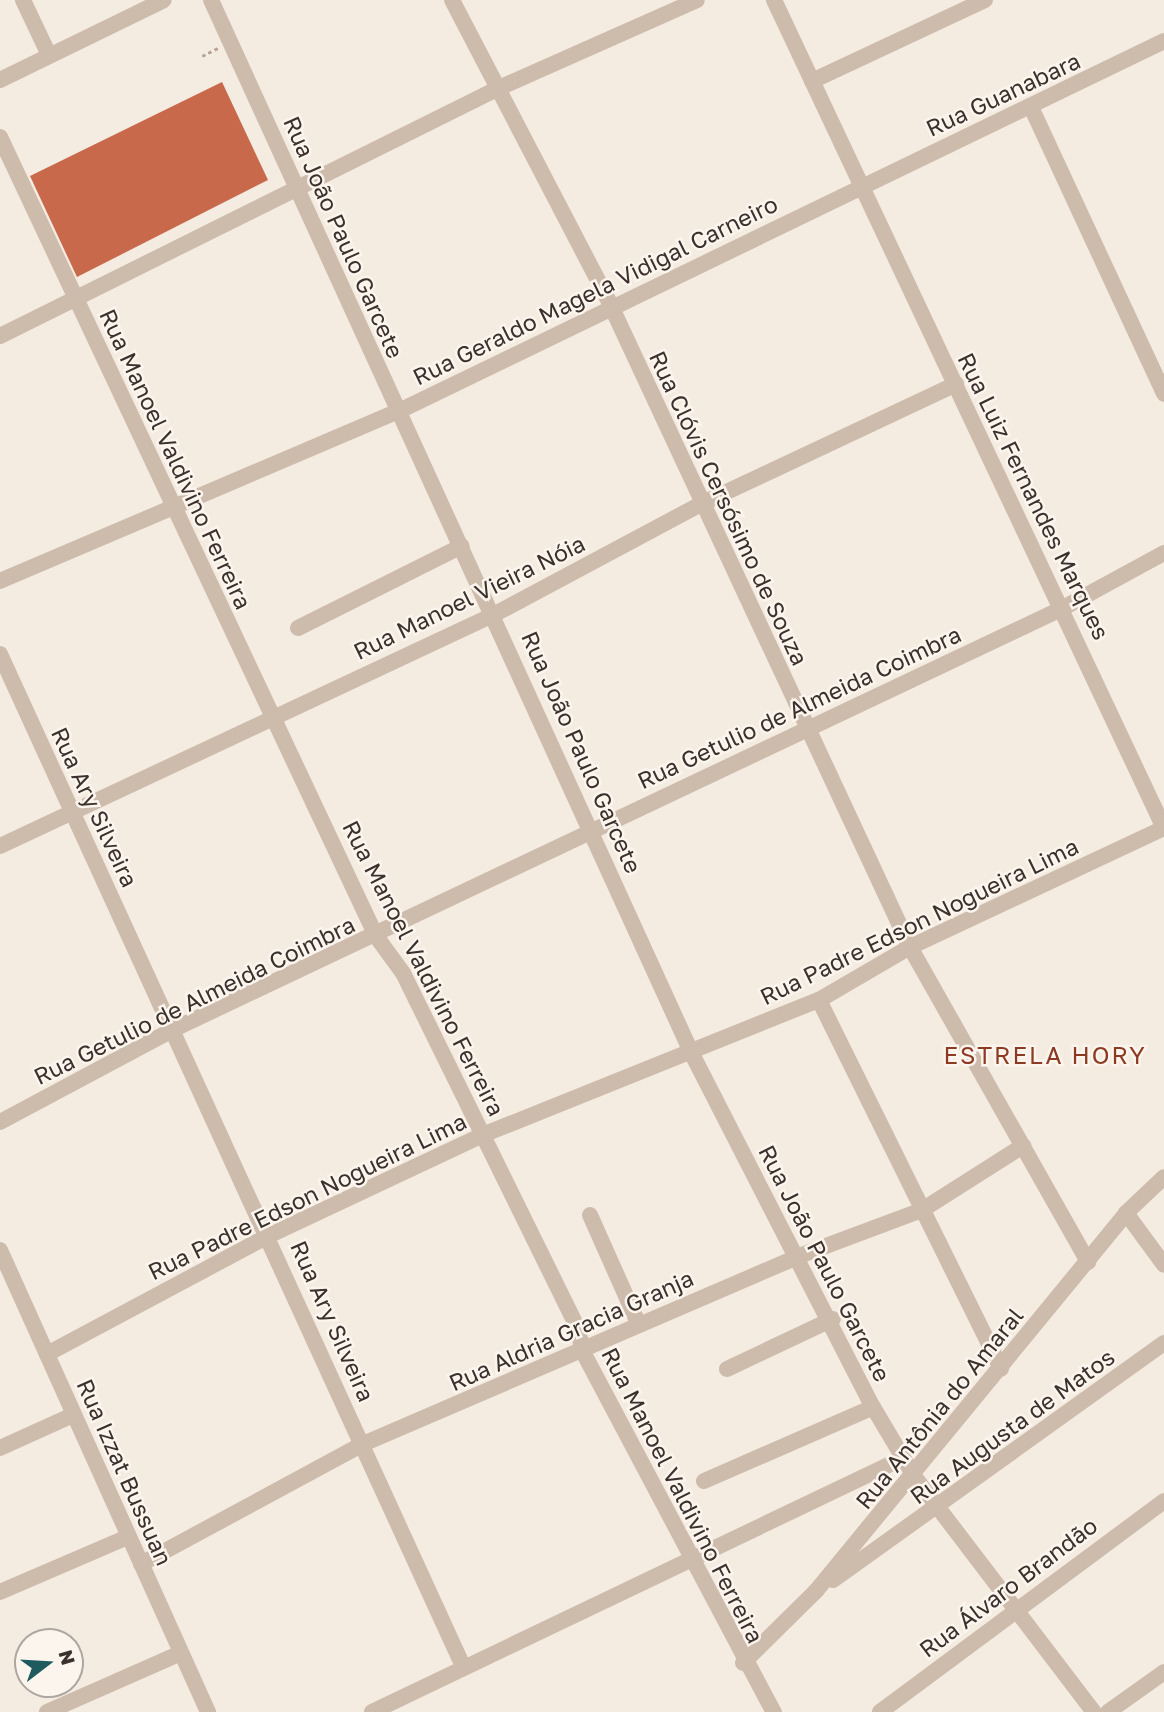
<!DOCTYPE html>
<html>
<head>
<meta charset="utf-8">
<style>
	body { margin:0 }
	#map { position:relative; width:1164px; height:1712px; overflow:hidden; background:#f4ebe1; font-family:"Golos Text",sans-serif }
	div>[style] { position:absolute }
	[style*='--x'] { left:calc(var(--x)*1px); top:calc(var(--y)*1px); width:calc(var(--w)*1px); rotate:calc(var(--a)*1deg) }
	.building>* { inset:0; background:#c8694b }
	.path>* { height:2.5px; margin-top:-1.25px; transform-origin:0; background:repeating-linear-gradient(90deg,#b9a596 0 3.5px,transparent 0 7px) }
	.street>* { height:16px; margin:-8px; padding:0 8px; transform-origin:8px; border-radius:8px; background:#cdbbac }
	span { translate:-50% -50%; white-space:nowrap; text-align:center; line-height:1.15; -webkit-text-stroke:5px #fbf5ee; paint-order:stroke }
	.street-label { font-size:23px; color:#3b302b }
	.neighbourhood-label { font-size:24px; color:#8c3b22; letter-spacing:2px }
	.north { position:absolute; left:14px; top:1628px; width:70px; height:70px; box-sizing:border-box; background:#fbf5ee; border:2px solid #aea6a0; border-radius:50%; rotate:73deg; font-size:19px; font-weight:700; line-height:28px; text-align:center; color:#3b302b }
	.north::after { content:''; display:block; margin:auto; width:24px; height:32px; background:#1f5a5e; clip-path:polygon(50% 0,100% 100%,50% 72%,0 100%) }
</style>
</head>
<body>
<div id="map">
	<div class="building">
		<div style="clip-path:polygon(222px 82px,268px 180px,77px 277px,30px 176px)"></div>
	</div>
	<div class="path">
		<div style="--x:202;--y:56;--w:18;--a:-27"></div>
	</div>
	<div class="street">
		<div style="--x:23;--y:0;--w:59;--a:64.7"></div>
		<div style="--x:211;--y:0;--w:1156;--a:65.47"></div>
		<div style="--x:691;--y:1052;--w:399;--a:62.9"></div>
		<div style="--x:873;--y:1407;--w:80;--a:59.3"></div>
		<div style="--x:914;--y:1476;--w:297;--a:52.7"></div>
		<div style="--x:452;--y:0;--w:347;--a:62.5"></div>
		<div style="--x:612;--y:308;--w:705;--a:65"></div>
		<div style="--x:910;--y:947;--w:362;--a:60.5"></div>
		<div style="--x:774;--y:0;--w:915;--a:64.78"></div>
		<div style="--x:0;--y:80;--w:182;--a:-26"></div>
		<div style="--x:812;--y:81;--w:191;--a:-25.1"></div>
		<div style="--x:1031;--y:107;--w:316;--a:65.1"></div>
		<div style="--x:0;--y:137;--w:883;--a:64.8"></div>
		<div style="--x:376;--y:936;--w:46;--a:53.9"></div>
		<div style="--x:403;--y:973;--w:397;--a:63.8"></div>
		<div style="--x:578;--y:1329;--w:24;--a:78"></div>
		<div style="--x:583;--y:1352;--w:408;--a:62.1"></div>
		<div style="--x:0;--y:336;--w:559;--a:-26.43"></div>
		<div style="--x:501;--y:87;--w:214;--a:-23.9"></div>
		<div style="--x:0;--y:581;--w:431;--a:-23.1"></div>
		<div style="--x:397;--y:412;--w:852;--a:-25.81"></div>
		<div style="--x:298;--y:628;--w:183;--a:-26.6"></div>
		<div style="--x:0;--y:654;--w:1113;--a:65.42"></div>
		<div style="--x:0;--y:846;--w:547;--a:-25.11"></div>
		<div style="--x:495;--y:614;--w:234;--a:-28.1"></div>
		<div style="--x:701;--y:504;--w:282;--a:-25.2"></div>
		<div style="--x:819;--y:1000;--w:411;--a:63.7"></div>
		<div style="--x:0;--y:1122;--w:195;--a:-28.1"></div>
		<div style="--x:172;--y:1030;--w:986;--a:-25.34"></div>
		<div style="--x:1063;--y:608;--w:115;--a:-28.6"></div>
		<div style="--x:1126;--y:1213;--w:64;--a:53.8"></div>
		<div style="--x:590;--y:1215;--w:120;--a:66"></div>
		<div style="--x:0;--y:1250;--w:507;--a:65.76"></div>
		<div style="--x:47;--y:1354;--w:253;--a:-28.1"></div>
		<div style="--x:270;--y:1235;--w:238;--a:-25.2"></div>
		<div style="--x:485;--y:1134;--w:360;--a:-21.9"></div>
		<div style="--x:819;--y:1000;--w:105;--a:-30.2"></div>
		<div style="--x:910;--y:947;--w:280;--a:-25.1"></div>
		<div style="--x:727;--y:1369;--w:117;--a:-25.3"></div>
		<div style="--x:0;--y:1448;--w:80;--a:-24.3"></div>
		<div style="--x:704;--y:1481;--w:184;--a:-23.6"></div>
		<div style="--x:141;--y:1564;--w:252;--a:-28.4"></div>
		<div style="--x:363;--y:1444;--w:475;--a:-23.3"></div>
		<div style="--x:799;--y:1256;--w:131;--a:-20.5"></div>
		<div style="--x:922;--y:1210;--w:120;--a:-32.4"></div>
		<div style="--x:833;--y:1580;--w:407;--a:-35.6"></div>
		<div style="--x:0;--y:1592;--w:139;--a:-23.3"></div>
		<div style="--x:743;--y:1663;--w:103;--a:-44.6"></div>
		<div style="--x:816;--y:1591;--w:489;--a:-50.6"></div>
		<div style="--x:1126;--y:1213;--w:52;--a:-43.5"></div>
		<div style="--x:47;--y:1712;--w:146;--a:-23.8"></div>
		<div style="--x:372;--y:1712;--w:589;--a:-25.56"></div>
		<div style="--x:880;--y:1712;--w:354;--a:-36.6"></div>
		<div style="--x:1108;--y:1712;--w:69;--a:-35.5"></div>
	</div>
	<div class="street-label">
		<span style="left:1003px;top:94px;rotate:-25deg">Rua Guanabara</span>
		<span style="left:344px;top:237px;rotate:66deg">Rua João Paulo Garcete</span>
		<span style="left:595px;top:290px;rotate:-26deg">Rua Geraldo Magela Vidigal Carneiro</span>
		<span style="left:176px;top:459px;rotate:65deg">Rua Manoel Valdivino Ferreira</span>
		<span style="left:1034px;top:496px;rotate:64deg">Rua Luiz Fernandes Marques</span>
		<span style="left:729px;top:508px;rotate:65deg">Rua Clóvis Cersósimo de Souza</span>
		<span style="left:469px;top:597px;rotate:-26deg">Rua Manoel Vieira Nóia</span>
		<span style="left:799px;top:707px;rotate:-25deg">Rua Getulio de Almeida Coimbra</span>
		<span style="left:582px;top:752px;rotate:66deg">Rua João Paulo Garcete</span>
		<span style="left:95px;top:807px;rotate:65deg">Rua Ary Silveira</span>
		<span style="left:919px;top:921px;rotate:-26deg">Rua Padre Edson Nogueira Lima</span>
		<span style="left:424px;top:968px;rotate:63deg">Rua Manoel Valdivino Ferreira</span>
		<span style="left:194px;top:1000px;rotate:-26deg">Rua Getulio de Almeida Coimbra</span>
		<span style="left:307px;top:1196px;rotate:-26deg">Rua Padre Edson Nogueira Lima</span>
		<span style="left:825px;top:1263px;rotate:63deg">Rua João Paulo Garcete</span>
		<span style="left:333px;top:1321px;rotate:66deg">Rua Ary Silveira</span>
		<span style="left:571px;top:1330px;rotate:-24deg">Rua Aldria Gracia Granja</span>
		<span style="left:939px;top:1408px;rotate:-51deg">Rua Antônia do Amaral</span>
		<span style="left:1012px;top:1426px;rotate:-36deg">Rua Augusta de Matos</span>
		<span style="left:125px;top:1472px;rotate:66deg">Rua Izzat Bussuan</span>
		<span style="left:683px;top:1495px;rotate:63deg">Rua Manoel Valdivino Ferreira</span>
		<span style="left:1008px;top:1587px;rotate:-37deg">Rua Álvaro Brandão</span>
	</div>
	<div class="neighbourhood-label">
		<span style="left:1045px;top:1055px">ESTRELA HORY</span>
	</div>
	<div class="north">N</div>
</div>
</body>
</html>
